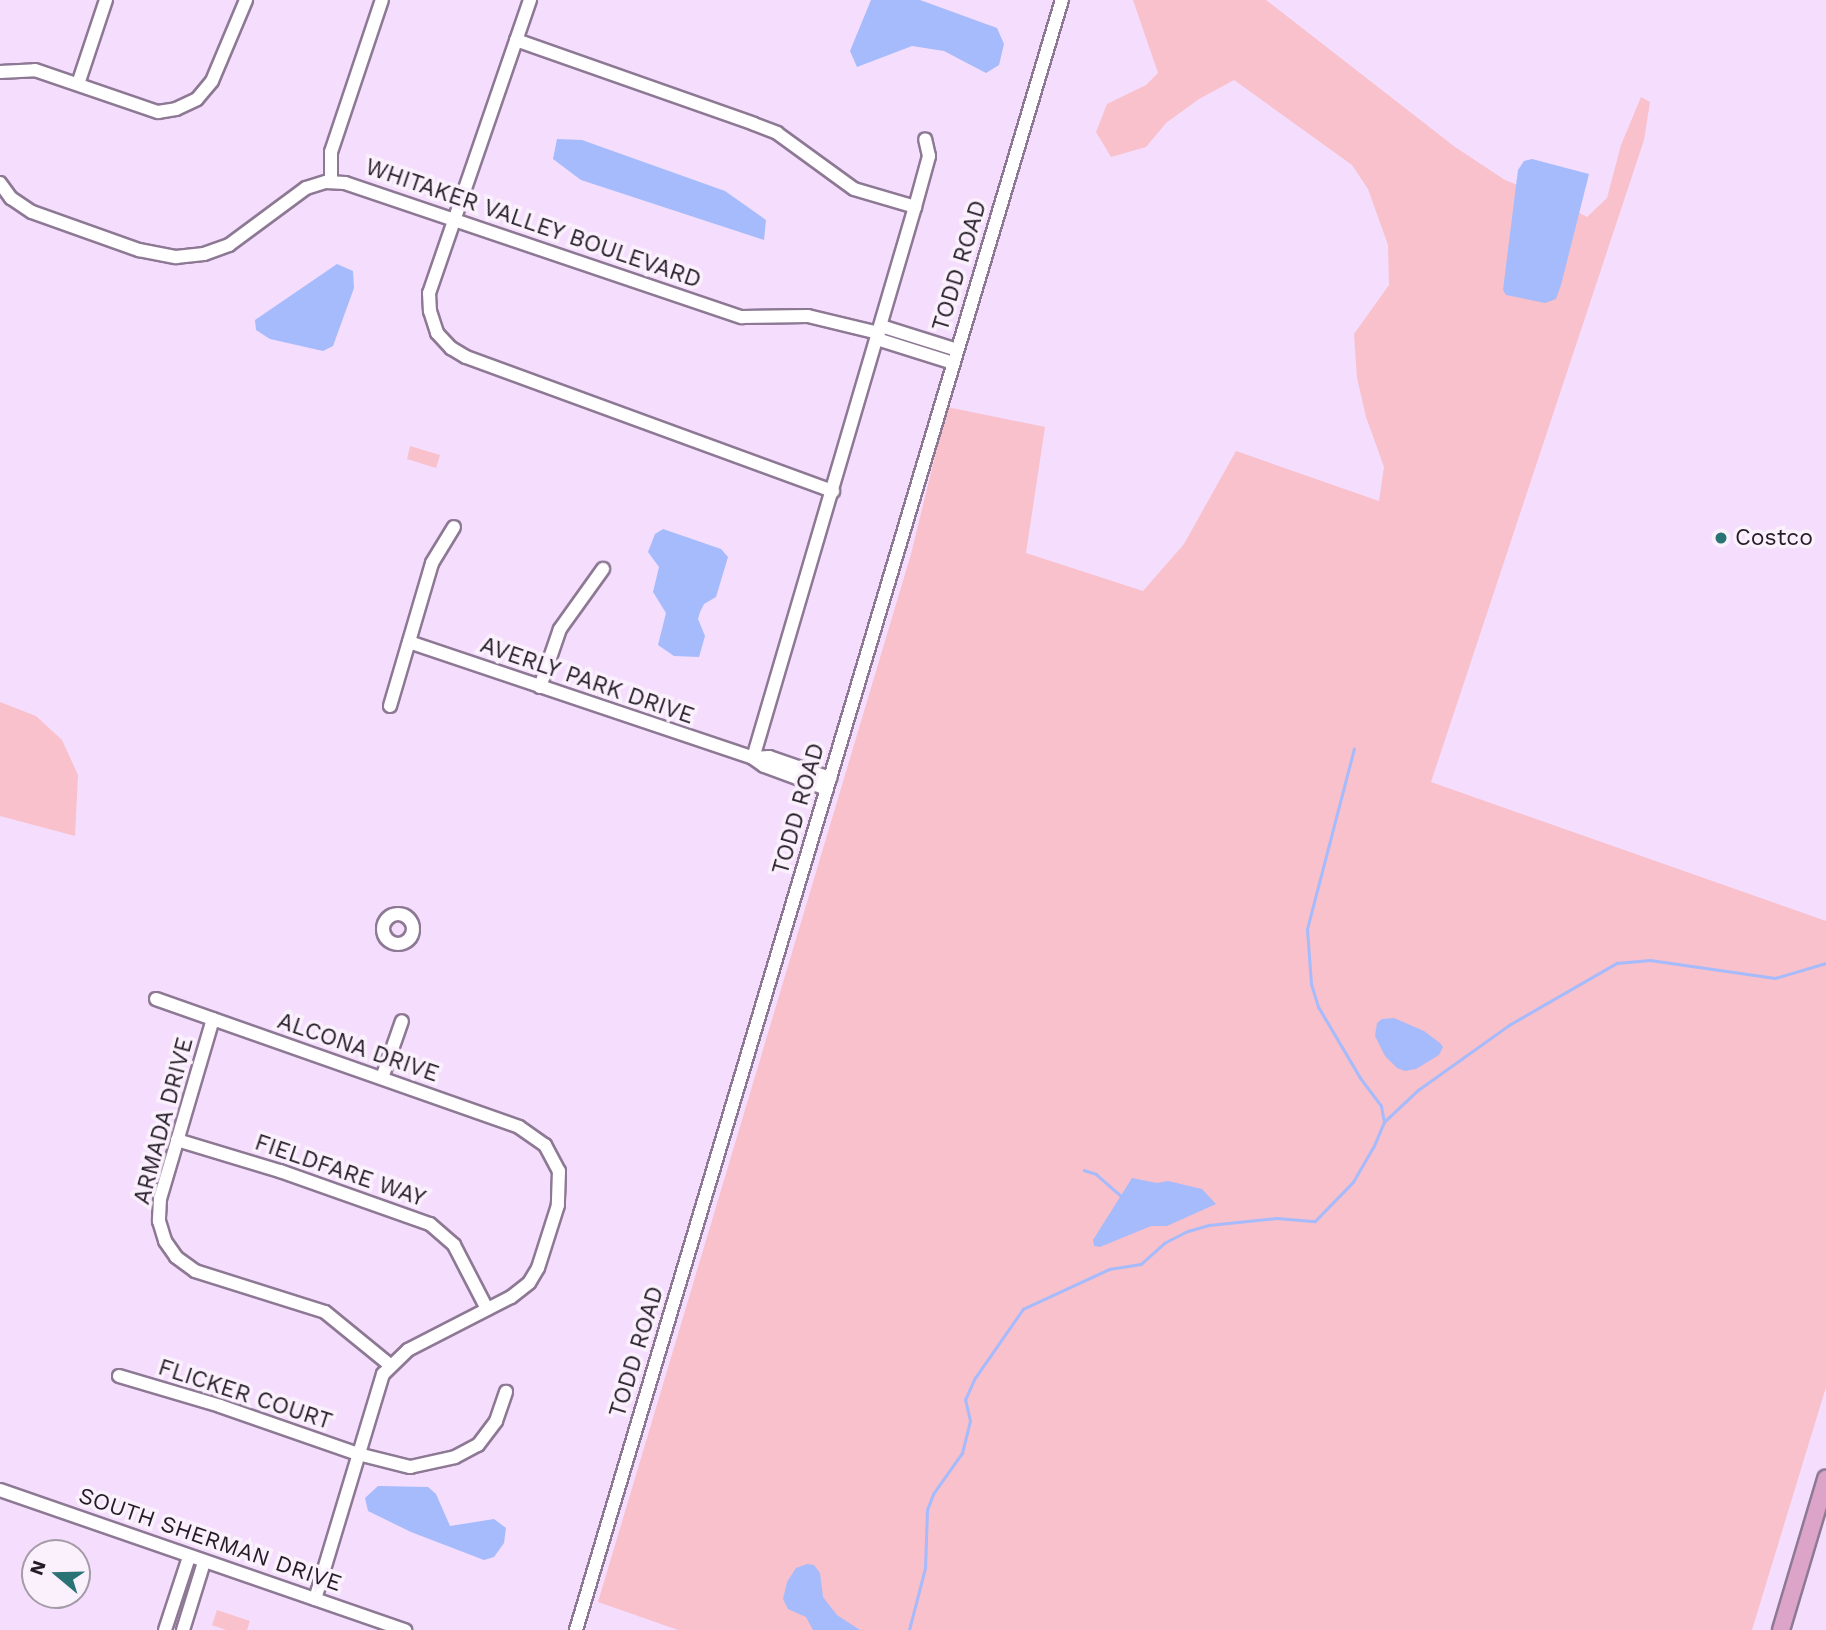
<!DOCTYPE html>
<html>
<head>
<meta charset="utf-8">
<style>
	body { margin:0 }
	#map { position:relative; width:1826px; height:1630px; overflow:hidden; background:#f5defd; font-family:"Work Sans",sans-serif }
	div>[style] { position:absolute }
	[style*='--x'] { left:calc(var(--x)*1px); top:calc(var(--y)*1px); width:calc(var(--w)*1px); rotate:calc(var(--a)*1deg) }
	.green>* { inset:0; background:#f8c1cb }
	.water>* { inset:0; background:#a5bbfb }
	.stream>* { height:2.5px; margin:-1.25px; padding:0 1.25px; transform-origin:1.25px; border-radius:1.25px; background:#a5bbfb }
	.roads { filter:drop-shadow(2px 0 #8e7995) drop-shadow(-2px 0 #8e7995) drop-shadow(0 2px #8e7995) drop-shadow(0 -2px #8e7995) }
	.minor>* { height:12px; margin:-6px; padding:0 6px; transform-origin:6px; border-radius:6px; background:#fff }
	.minor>.ring { margin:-6px; padding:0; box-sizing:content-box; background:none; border:12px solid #fff; border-radius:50% }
	.major>* { height:16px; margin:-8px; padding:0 8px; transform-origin:8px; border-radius:8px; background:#dca4c8 }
	.dots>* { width:19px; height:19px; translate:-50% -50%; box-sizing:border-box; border:4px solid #faf1fd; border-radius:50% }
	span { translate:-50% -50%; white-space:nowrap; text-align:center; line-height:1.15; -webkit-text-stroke:7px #faf1fd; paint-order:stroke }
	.street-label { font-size:23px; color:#231b26 }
	.poi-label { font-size:23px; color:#231b26 }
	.left { translate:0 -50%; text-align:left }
	.north { position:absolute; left:21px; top:1539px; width:70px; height:70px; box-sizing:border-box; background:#faf1fd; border:2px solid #a49ba7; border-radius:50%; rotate:289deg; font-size:19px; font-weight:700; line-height:28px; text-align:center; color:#231b26 }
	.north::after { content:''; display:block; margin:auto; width:24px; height:32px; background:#297375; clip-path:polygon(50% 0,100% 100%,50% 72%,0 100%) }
</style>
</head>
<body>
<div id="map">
	<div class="green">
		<div style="clip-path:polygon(1133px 0,1266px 0,1455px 147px,1505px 180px,1553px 199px,1587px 217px,1607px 198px,1621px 145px,1641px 97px,1650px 102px,1644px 140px,1431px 782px,1826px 921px,1826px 1387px,1752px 1630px,678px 1630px,598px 1602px,911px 554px,947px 407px,1045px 427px,1026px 553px,1143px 591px,1184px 544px,1236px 451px,1379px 501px,1384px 467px,1366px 417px,1357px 378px,1354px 334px,1389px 285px,1388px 245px,1368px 189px,1352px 165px,1234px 80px,1199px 99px,1166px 123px,1146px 147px,1111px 157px,1096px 132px,1107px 104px,1146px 85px,1158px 73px)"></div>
		<div style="clip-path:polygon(410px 446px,440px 455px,436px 468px,407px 459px)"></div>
		<div style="clip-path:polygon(0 702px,36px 716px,62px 740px,78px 775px,75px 836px,0 816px)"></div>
		<div style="clip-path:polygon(217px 1610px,250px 1621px,247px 1630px,226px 1630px,212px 1625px)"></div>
	</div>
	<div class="water">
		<div style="clip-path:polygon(871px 0,920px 0,997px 28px,1004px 44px,999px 65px,986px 73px,944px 51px,912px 46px,857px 67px,850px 51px)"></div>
		<div style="clip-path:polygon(557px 139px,582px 140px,725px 191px,766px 220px,764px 240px,581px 180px,553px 159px)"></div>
		<div style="clip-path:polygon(1532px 159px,1589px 174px,1561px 285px,1556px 299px,1545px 303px,1506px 295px,1503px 290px,1518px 170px,1524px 161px)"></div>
		<div style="clip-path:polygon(337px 264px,353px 271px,354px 288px,333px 346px,323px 351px,270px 339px,256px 330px,255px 320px)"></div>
		<div style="clip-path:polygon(663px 529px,721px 549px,728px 557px,716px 597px,704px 604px,700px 612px,698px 619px,705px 636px,699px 657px,674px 656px,658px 645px,666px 613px,653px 592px,659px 567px,648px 552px,655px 534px)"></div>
		<div style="clip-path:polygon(1394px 1018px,1424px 1031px,1440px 1043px,1443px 1047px,1439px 1055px,1416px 1069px,1405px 1071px,1397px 1068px,1385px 1056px,1375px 1036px,1377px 1023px,1382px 1019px)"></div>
		<div style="clip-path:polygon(1132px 1178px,1157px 1183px,1168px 1181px,1202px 1189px,1216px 1204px,1167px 1226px,1151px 1226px,1100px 1247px,1094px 1246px,1093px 1240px)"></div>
		<div style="clip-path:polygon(378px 1486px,428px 1487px,436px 1494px,450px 1526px,494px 1519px,506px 1528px,504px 1543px,494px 1557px,484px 1560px,411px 1532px,368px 1511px,365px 1498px)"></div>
		<div style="clip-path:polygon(807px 1564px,814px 1565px,820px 1573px,823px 1597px,837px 1615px,860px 1630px,813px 1630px,806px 1617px,788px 1609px,783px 1599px,787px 1582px,796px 1568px)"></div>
	</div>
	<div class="stream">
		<div style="--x:1384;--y:1122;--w:47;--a:-43.3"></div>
		<div style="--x:1418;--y:1090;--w:112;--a:-35.5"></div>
		<div style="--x:1509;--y:1025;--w:125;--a:-29.9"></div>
		<div style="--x:1617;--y:963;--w:33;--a:-5"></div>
		<div style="--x:1650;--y:960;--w:126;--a:8.2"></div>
		<div style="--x:1775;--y:978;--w:53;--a:-16.4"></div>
		<div style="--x:1084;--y:1170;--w:13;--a:18"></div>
		<div style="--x:1096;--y:1174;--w:32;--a:41"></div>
		<div style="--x:909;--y:1630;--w:64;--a:-75.5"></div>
		<div style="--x:925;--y:1568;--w:58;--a:-88"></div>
		<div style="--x:927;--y:1510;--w:17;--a:-69"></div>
		<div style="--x:933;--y:1494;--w:50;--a:-54.7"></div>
		<div style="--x:962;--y:1453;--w:33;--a:-76"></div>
		<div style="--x:970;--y:1421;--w:22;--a:-103"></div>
		<div style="--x:965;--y:1400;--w:24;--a:-66"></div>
		<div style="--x:975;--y:1378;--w:84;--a:-55.2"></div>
		<div style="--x:1023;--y:1309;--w:95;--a:-24.9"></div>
		<div style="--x:1109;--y:1269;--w:32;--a:-9"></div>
		<div style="--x:1141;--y:1264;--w:31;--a:-42"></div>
		<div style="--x:1164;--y:1243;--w:27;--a:-27"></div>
		<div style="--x:1188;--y:1231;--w:22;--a:-16"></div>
		<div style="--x:1209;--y:1225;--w:68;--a:-5.9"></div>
		<div style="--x:1277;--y:1218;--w:38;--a:5"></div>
		<div style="--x:1315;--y:1221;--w:54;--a:-45.7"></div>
		<div style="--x:1353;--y:1182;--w:39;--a:-60"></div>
		<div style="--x:1373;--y:1148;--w:28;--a:-67"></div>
		<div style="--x:1384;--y:1122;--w:16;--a:-101"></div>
		<div style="--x:1381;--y:1106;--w:35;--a:-127"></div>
		<div style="--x:1360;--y:1078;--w:82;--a:-120.6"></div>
		<div style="--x:1318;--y:1007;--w:24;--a:-107"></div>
		<div style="--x:1311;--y:984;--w:55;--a:-94.2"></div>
		<div style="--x:1307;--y:929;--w:186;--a:-75.4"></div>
	</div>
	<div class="roads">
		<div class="minor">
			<div style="--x:530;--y:0;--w:310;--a:109"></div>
			<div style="--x:429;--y:293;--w:18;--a:87"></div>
			<div style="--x:430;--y:311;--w:23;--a:72"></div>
			<div style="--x:437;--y:333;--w:21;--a:47"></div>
			<div style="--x:451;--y:348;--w:17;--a:31"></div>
			<div style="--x:466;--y:357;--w:391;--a:20.1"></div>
			<div style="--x:516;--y:40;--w:252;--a:19.4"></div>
			<div style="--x:754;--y:124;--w:25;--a:21"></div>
			<div style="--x:777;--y:133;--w:95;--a:36"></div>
			<div style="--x:854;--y:189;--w:64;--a:16.4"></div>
			<div style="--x:915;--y:207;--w:53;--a:-74.6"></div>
			<div style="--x:929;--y:156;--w:17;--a:-103"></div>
			<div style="--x:0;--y:72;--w:35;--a:-3"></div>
			<div style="--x:35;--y:70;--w:130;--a:18.9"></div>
			<div style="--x:158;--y:112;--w:18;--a:-9"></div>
			<div style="--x:176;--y:109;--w:23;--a:-25"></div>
			<div style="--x:197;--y:99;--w:23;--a:-50"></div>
			<div style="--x:212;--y:81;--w:88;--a:-67.2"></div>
			<div style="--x:78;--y:84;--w:89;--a:-71.6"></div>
			<div style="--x:331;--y:182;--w:30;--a:-90"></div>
			<div style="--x:331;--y:152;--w:160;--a:-71.5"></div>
			<div style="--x:0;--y:183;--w:19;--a:54"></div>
			<div style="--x:11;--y:198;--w:25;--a:34"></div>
			<div style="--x:32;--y:212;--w:114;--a:19.6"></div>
			<div style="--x:139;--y:250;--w:38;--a:11"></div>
			<div style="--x:176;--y:257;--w:28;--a:-6"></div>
			<div style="--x:204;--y:254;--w:27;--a:-20"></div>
			<div style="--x:229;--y:245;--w:96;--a:-36.5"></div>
			<div style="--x:306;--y:188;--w:21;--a:-17"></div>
			<div style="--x:326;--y:182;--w:19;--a:3"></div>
			<div style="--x:345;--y:183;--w:419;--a:18.7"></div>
			<div style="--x:742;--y:317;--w:66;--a:-0.9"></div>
			<div style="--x:808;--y:316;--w:73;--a:13.5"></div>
			<div style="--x:881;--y:326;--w:80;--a:17.5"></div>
			<div style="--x:877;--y:339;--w:80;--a:17.5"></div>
			<div style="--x:409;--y:642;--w:363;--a:18.6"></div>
			<div style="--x:753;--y:758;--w:574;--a:-73.62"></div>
			<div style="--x:540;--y:687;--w:61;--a:-71"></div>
			<div style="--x:560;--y:629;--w:74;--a:-54.4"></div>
			<div style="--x:390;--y:706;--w:149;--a:-73.6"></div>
			<div style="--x:432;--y:563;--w:42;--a:-58.6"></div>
			<div style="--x:827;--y:789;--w:67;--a:-159.9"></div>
			<div style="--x:764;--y:766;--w:14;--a:-144"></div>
			<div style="--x:753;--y:758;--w:16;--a:-4"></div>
			<div style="--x:769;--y:757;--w:65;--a:19"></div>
			<div class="ring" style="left:383px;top:914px;width:18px;height:18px"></div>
			<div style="--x:156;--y:999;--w:385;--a:19.4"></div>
			<div style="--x:519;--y:1127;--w:32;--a:35"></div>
			<div style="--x:545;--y:1145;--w:30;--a:62"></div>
			<div style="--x:559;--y:1171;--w:34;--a:92"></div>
			<div style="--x:558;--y:1205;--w:66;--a:107.6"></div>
			<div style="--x:538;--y:1268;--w:17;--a:121"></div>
			<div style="--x:529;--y:1283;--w:23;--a:142"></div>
			<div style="--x:511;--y:1297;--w:116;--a:152.8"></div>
			<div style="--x:408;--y:1350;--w:35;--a:136"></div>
			<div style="--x:383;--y:1374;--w:235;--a:106.8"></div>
			<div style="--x:213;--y:1019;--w:188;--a:106.4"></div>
			<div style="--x:160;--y:1199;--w:22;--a:93"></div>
			<div style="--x:159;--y:1221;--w:21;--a:73"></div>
			<div style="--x:165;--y:1241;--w:19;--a:55"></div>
			<div style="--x:176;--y:1257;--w:24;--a:36"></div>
			<div style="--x:195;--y:1271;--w:136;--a:17.5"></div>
			<div style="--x:325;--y:1312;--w:84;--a:39.2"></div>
			<div style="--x:382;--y:1078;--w:60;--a:-70.7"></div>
			<div style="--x:177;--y:1140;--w:108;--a:16.8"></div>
			<div style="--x:280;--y:1171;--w:159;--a:19.5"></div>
			<div style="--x:430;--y:1224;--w:32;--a:41"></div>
			<div style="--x:454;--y:1245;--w:72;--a:62.7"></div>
			<div style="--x:119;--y:1376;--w:105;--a:16.5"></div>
			<div style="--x:220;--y:1406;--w:146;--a:19.2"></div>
			<div style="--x:358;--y:1454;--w:54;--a:14"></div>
			<div style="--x:410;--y:1467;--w:46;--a:-12.5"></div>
			<div style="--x:455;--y:1457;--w:26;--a:-28"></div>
			<div style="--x:478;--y:1445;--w:30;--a:-53"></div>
			<div style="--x:496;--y:1421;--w:31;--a:-71"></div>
			<div style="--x:0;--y:1490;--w:429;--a:19.1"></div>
			<div style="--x:165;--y:1630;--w:77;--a:-71.8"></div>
			<div style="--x:183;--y:1630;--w:71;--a:-72.8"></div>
			<div style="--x:576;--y:1630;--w:1701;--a:-73.4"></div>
		</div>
		<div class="major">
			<div style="--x:1781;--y:1630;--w:158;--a:-73.4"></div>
		</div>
	</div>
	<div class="dots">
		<div style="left:1721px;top:538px;background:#297375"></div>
	</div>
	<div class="street-label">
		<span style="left:533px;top:224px;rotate:19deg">WHITAKER VALLEY BOULEVARD</span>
		<span style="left:960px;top:266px;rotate:-73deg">TODD ROAD</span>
		<span style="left:587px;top:681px;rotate:19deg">AVERLY PARK DRIVE</span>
		<span style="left:799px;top:809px;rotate:-74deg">TODD ROAD</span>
		<span style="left:358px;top:1048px;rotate:19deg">ALCONA DRIVE</span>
		<span style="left:164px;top:1121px;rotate:-75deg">ARMADA DRIVE</span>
		<span style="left:340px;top:1171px;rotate:19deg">FIELDFARE WAY</span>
		<span style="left:637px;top:1352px;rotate:-73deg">TODD ROAD</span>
		<span style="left:245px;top:1395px;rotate:18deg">FLICKER COURT</span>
		<span style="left:210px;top:1540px;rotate:19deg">SOUTH SHERMAN DRIVE</span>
	</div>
	<div class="poi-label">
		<span class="left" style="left:1735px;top:538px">Costco</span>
	</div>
	<div class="north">N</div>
</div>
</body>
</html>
